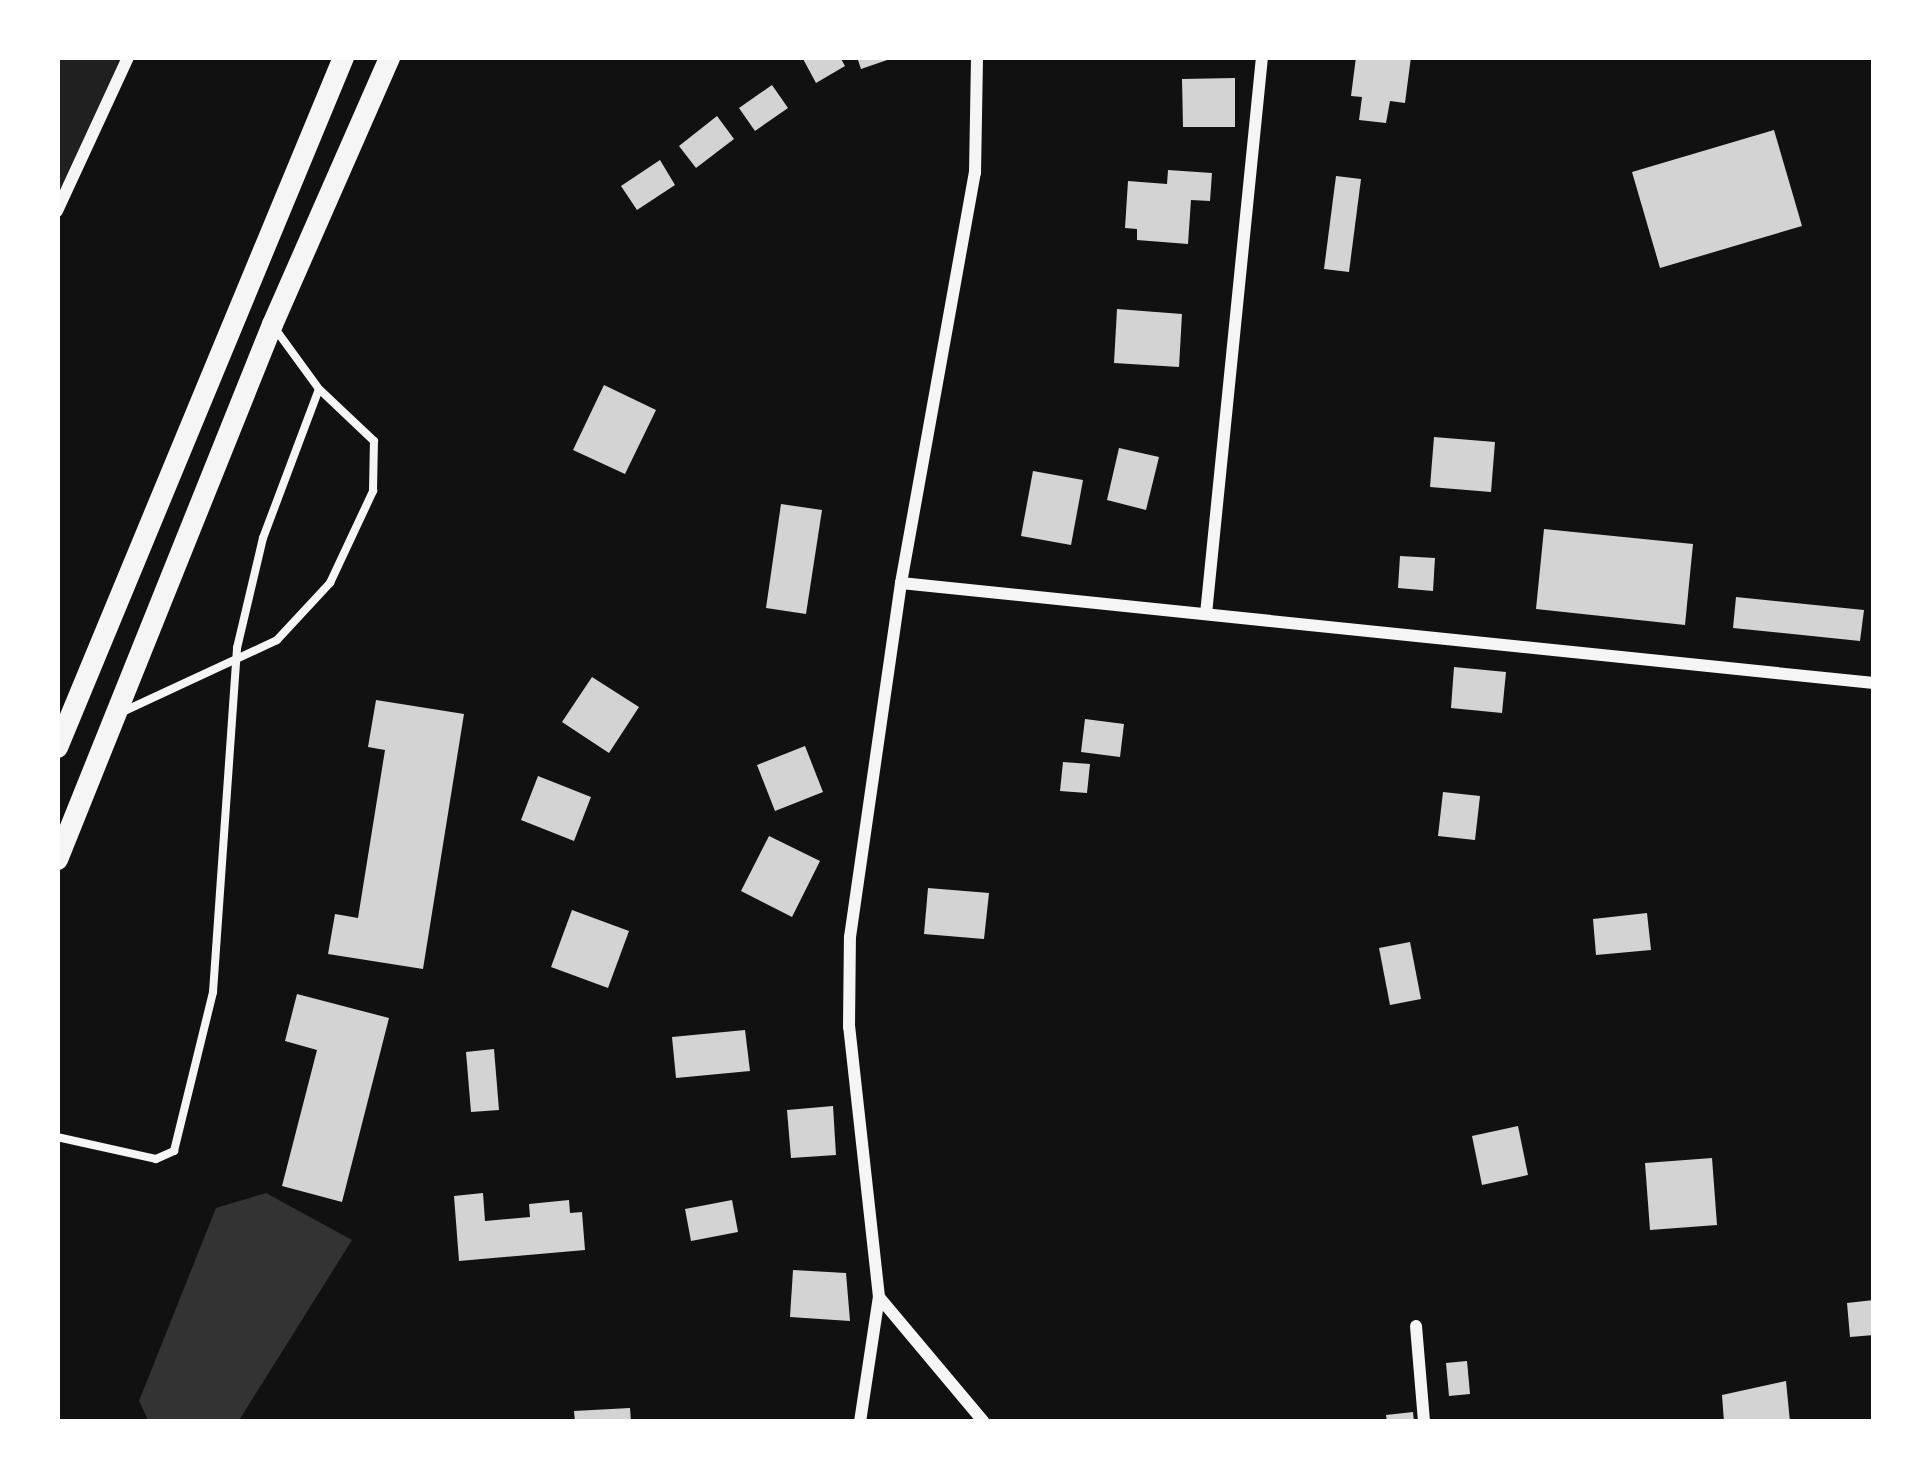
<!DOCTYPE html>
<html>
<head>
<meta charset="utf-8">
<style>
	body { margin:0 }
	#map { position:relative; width:1931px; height:1479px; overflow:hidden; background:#111; font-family:Mulish,sans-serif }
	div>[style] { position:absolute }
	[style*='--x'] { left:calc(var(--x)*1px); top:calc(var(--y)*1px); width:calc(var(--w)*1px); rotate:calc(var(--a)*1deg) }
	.green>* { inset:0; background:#202020 }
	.water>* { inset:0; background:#333 }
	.building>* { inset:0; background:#d3d3d3 }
	.service>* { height:8px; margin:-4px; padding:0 4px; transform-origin:4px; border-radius:4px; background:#f5f5f5 }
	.minor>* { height:12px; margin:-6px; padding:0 6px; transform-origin:6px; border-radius:6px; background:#f5f5f5 }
	.primary>* { height:21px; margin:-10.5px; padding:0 10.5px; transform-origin:10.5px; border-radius:10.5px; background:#f5f5f5 }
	span { translate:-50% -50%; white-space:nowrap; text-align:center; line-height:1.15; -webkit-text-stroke:12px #fff; paint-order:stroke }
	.frame { position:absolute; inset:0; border:60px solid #fff; pointer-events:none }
</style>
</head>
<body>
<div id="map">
	<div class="green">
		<div style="clip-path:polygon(57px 57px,133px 57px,57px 223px)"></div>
	</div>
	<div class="water">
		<div style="clip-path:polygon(266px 1193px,352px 1240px,238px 1422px,149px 1422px,139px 1401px,216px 1208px)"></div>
	</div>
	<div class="building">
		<div style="clip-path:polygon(802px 57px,840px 57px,845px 66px,816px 83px)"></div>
		<div style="clip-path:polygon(857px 57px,893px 57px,893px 58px,861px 69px)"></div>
		<div style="clip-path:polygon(1356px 57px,1411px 57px,1405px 103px,1390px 101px,1386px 123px,1359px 120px,1362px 97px,1351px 96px)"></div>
		<div style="clip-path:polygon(1235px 78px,1235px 127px,1183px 127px,1182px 79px)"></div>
		<div style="clip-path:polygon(772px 85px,788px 108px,755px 131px,739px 108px)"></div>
		<div style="clip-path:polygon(717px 116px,734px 139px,696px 168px,679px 146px)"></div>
		<div style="clip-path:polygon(1774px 130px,1802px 226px,1660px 268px,1632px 172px)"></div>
		<div style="clip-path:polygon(660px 160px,675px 185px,637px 210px,621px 186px)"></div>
		<div style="clip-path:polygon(1168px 170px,1212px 173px,1210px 201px,1191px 200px,1188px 244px,1137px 240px,1137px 229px,1125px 228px,1128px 181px,1167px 184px)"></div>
		<div style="clip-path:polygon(1336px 176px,1361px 179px,1349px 272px,1324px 269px)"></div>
		<div style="clip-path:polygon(1117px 309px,1182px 314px,1179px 367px,1114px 363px)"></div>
		<div style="clip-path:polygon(604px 385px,656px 410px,625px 474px,573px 450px)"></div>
		<div style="clip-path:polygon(1434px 437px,1495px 442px,1491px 492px,1430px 487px)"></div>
		<div style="clip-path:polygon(1119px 448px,1159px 457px,1146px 510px,1107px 500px)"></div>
		<div style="clip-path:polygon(1033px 471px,1083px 480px,1071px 545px,1021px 536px)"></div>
		<div style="clip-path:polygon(781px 504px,822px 510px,806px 614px,766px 608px)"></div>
		<div style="clip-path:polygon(1544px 529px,1693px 544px,1685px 625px,1536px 609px)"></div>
		<div style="clip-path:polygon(1400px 556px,1435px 558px,1433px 591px,1398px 588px)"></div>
		<div style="clip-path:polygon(1736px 597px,1864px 610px,1860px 641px,1733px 628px)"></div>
		<div style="clip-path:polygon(1454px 667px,1506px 672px,1502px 713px,1451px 708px)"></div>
		<div style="clip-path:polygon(592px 677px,639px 707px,609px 753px,562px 722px)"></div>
		<div style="clip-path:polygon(376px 700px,464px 714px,423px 969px,328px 954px,335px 914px,358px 918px,385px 750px,368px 747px)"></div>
		<div style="clip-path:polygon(1085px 719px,1124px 724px,1120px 757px,1081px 752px)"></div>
		<div style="clip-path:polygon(805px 746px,823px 792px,775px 811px,757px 765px)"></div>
		<div style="clip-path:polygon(1063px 762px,1090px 764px,1087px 793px,1060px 791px)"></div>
		<div style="clip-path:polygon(538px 776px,591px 797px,574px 841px,521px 820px)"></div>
		<div style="clip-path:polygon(1443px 792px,1480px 796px,1475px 840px,1438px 836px)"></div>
		<div style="clip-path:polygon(769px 836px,820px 861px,792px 917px,741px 891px)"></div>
		<div style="clip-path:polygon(928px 888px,989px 893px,984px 939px,924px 934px)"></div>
		<div style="clip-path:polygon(572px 910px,629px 931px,608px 988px,551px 967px)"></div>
		<div style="clip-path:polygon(1647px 913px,1651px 950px,1596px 955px,1593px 919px)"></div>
		<div style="clip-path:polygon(1410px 942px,1421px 999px,1390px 1005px,1379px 948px)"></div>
		<div style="clip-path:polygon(297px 994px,389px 1018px,342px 1202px,282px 1186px,317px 1050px,285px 1041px)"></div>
		<div style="clip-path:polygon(745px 1030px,750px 1071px,676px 1078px,672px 1037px)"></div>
		<div style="clip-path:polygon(494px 1049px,499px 1110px,471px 1112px,466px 1052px)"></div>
		<div style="clip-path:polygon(833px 1106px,836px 1155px,791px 1158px,787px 1110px)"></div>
		<div style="clip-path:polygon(1518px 1126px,1528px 1175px,1482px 1185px,1472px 1136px)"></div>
		<div style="clip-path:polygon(1712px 1158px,1717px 1225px,1650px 1230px,1645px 1163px)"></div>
		<div style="clip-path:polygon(483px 1193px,485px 1221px,530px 1217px,529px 1204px,569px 1200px,570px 1213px,582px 1212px,585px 1250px,459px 1261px,454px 1196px)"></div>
		<div style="clip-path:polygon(732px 1200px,738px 1232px,691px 1241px,685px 1209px)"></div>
		<div style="clip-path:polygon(793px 1270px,846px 1273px,850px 1321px,790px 1317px)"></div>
		<div style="clip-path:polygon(1874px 1300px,1874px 1335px,1850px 1337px,1847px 1303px)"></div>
		<div style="clip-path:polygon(1467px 1361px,1470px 1394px,1449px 1396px,1446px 1363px)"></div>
		<div style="clip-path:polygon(1786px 1381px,1790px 1422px,1724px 1422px,1722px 1395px)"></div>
		<div style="clip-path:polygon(630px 1408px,631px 1422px,575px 1422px,574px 1411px)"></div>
		<div style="clip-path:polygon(1413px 1412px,1414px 1422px,1387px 1422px,1386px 1415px)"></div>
	</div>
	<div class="service">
		<div style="--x:120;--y:713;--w:173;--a:-24.9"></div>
		<div style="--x:277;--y:640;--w:78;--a:-47.1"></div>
		<div style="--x:330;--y:583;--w:102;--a:-64.9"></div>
		<div style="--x:373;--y:491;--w:50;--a:-88.9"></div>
		<div style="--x:374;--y:441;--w:74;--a:-136.6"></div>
		<div style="--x:57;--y:1137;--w:101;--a:12.5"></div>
		<div style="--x:156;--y:1159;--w:20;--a:-24"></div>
		<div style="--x:174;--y:1151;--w:164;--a:-76.2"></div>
		<div style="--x:213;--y:992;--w:345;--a:-86"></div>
		<div style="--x:237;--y:648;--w:113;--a:-76.7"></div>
		<div style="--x:263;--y:538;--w:159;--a:-69.4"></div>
		<div style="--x:319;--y:389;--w:78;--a:-126.1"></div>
	</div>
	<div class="minor">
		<div style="--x:57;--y:211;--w:170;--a:-65.2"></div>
		<div style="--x:901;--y:583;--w:978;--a:5.87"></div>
		<div style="--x:1206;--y:614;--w:560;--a:-84.26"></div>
		<div style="--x:879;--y:1297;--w:163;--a:50"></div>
		<div style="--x:1416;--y:1326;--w:96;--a:85.2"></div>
		<div style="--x:860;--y:1422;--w:126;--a:-81.4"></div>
		<div style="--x:879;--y:1297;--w:272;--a:-96.3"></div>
		<div style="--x:849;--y:1027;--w:90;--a:-89.4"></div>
		<div style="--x:850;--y:937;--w:358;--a:-81.8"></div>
		<div style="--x:901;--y:583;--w:417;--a:-79.8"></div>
		<div style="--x:975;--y:173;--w:116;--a:-89"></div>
	</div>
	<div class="primary">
		<div style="--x:57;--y:747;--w:747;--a:-67.49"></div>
		<div style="--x:57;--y:859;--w:577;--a:-68.11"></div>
		<div style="--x:272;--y:324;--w:292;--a:-66.3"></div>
	</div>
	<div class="frame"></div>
</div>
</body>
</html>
